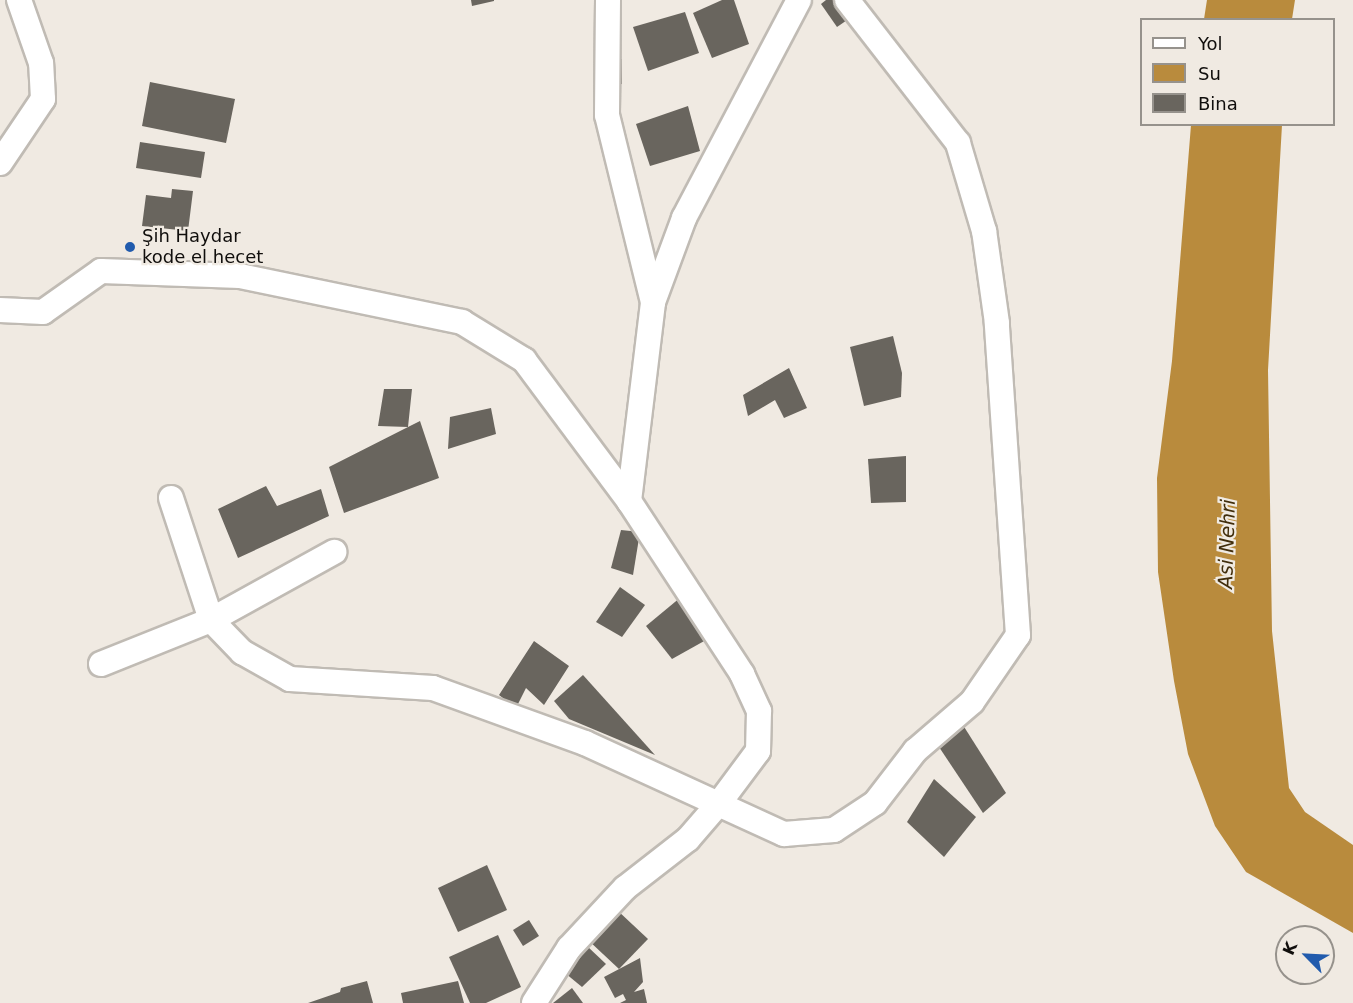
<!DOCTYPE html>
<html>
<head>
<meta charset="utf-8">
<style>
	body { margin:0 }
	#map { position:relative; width:1353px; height:1003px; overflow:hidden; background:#f0eae2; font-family:"DejaVu Sans",sans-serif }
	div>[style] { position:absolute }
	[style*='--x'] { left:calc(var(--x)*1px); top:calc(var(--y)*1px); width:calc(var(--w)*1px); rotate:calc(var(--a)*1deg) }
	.water>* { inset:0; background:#b98b3d }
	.building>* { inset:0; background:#69655e }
	.roads { filter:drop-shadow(2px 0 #c0bbb4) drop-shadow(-2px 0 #c0bbb4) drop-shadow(0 2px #c0bbb4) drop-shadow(0 -2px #c0bbb4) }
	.minor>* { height:24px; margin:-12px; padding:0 12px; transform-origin:12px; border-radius:12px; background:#fff }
	.dots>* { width:16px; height:16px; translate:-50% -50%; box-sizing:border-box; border:3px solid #f0eae2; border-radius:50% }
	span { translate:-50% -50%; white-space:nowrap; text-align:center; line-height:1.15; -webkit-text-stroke:4.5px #f0eae2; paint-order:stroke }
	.poi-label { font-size:18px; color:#100e0c }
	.left { translate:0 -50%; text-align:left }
	.water-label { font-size:20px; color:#412d0b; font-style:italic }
	.legend { position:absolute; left:1140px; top:18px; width:195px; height:108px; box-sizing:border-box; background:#f0eae2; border:2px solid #96928c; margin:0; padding:8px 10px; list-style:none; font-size:18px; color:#100e0c }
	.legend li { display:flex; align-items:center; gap:12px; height:30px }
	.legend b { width:30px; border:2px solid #96928c }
	.north { position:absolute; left:1275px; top:925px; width:60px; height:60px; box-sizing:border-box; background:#f0eae2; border:2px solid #96928c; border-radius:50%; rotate:294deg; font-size:16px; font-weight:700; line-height:24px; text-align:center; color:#100e0c }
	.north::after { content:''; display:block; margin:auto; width:21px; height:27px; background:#215bad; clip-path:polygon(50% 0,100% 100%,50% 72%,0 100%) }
</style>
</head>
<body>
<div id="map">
	<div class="water">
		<div style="clip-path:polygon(1207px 0,1295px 0,1292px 19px,1204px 19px)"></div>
		<div style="clip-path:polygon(1191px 125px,1282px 125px,1268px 370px,1272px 631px,1289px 788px,1305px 812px,1353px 845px,1353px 933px,1246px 872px,1215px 826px,1188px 754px,1174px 681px,1158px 572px,1157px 478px,1172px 361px)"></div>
	</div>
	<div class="building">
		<div style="clip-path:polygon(471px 0,494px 0,494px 1px,472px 6px)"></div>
		<div style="clip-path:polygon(722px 0,734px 0,749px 44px,712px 58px,693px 13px)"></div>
		<div style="clip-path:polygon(826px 0,840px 0,853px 16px,837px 27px,821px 4px)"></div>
		<div style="clip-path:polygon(685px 12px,699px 53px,648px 71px,633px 27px)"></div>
		<div style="clip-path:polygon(611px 59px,622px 59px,622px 84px,611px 84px)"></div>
		<div style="clip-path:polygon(150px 82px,235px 99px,226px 143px,142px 126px)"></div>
		<div style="clip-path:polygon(688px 106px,700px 151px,650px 166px,636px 124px)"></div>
		<div style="clip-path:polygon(140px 142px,205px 152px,201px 178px,136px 168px)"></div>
		<div style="clip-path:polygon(172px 189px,193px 191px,188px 231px,142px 226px,146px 195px,171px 198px)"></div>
		<div style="clip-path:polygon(893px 336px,902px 373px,901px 397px,864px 406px,850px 347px)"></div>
		<div style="clip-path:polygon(789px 368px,807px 408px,784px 418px,775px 400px,748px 416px,743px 395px)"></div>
		<div style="clip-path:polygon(384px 389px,412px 389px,408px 427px,420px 421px,439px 478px,344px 513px,329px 467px,408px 427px,378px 426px)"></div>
		<div style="clip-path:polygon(491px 408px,496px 434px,448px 449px,450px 417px)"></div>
		<div style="clip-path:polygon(906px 456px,906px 502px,871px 503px,868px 459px)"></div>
		<div style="clip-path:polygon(266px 486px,277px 506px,321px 489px,329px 516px,238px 558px,218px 509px)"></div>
		<div style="clip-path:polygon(621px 530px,640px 532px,633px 575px,611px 568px)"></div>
		<div style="clip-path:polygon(620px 587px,645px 605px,622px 637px,596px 622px)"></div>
		<div style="clip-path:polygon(681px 597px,706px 640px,672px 659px,646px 626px)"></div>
		<div style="clip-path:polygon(534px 641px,569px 666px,544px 705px,526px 688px,516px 708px,499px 695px)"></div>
		<div style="clip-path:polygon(583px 675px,655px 755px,569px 719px,554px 701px)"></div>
		<div style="clip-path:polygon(961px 722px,1006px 793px,983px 813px,937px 744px)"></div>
		<div style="clip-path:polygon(934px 779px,976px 817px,944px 857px,907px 822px)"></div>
		<div style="clip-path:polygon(487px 865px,507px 910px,458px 932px,438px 888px)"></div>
		<div style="clip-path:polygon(617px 910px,648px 939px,619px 969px,588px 940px)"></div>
		<div style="clip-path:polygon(529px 920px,539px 936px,523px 946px,513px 930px)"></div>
		<div style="clip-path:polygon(498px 935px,521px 987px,486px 1003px,470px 1003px,449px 957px)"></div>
		<div style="clip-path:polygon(587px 946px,606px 964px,582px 987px,565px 973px)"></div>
		<div style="clip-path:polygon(640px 958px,643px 982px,634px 992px,644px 989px,647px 1003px,620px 1003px,626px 1000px,623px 994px,615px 998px,604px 977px)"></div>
		<div style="clip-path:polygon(367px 981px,373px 1003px,308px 1003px,340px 992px,341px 988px)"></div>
		<div style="clip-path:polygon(458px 981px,464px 1003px,403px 1003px,401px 993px)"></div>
		<div style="clip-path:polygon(572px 988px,583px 1003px,553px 1003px)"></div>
	</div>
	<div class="roads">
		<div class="minor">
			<div style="--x:608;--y:0;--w:115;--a:90.5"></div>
			<div style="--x:607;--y:115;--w:193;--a:76.2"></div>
			<div style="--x:0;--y:163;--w:77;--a:-56.1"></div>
			<div style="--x:43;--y:99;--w:36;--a:-93"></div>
			<div style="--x:41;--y:63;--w:67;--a:-109.2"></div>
			<div style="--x:0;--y:310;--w:43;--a:2.7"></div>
			<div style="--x:43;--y:312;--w:71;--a:-35.3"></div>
			<div style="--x:101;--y:271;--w:139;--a:2.1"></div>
			<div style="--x:240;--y:276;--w:227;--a:11.7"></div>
			<div style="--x:462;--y:322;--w:73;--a:31.5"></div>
			<div style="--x:524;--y:360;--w:176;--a:53.3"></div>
			<div style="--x:629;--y:501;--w:207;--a:56.8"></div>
			<div style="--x:742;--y:674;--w:41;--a:65.3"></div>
			<div style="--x:759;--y:711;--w:40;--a:91.4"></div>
			<div style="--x:758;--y:751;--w:64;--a:126.7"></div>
			<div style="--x:720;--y:802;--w:49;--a:130.9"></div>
			<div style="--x:688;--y:839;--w:80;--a:142.1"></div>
			<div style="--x:625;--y:888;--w:82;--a:133"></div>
			<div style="--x:569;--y:948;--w:65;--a:122.5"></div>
			<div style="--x:171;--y:498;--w:128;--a:71.8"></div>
			<div style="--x:211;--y:620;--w:45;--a:45.9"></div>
			<div style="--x:242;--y:652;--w:55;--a:29.4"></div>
			<div style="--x:290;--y:679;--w:143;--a:3.6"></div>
			<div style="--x:433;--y:688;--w:162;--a:19.9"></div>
			<div style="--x:585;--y:743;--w:219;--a:24.6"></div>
			<div style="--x:784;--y:834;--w:50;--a:-4.6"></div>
			<div style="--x:834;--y:830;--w:49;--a:-33.4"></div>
			<div style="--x:875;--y:803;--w:66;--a:-52.4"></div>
			<div style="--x:915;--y:751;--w:75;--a:-40.7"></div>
			<div style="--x:972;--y:702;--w:81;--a:-55.5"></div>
			<div style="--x:1018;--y:635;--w:313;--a:-93.9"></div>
			<div style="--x:997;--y:323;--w:93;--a:-98"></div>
			<div style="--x:984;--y:231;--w:92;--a:-106.5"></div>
			<div style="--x:958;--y:143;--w:181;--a:-127.8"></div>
			<div style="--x:629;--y:501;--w:200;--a:-83.1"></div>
			<div style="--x:653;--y:302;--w:90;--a:-69.7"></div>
			<div style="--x:684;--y:218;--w:246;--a:-62.2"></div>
			<div style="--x:101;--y:664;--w:118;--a:-21.8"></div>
			<div style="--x:211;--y:620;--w:141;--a:-28.9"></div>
		</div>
	</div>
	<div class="dots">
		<div style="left:130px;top:247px;background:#215bad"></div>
	</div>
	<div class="poi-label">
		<span class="left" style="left:142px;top:247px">Şih Haydar<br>kode el hecet</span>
	</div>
	<div class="water-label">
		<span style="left:1227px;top:544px;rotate:-88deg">Asi Nehri</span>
	</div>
	<ul class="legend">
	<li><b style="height:8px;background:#fff"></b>Yol</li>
	<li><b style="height:16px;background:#b98b3d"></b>Su</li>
	<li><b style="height:16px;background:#69655e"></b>Bina</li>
	</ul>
	<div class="north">K</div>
</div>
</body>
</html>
